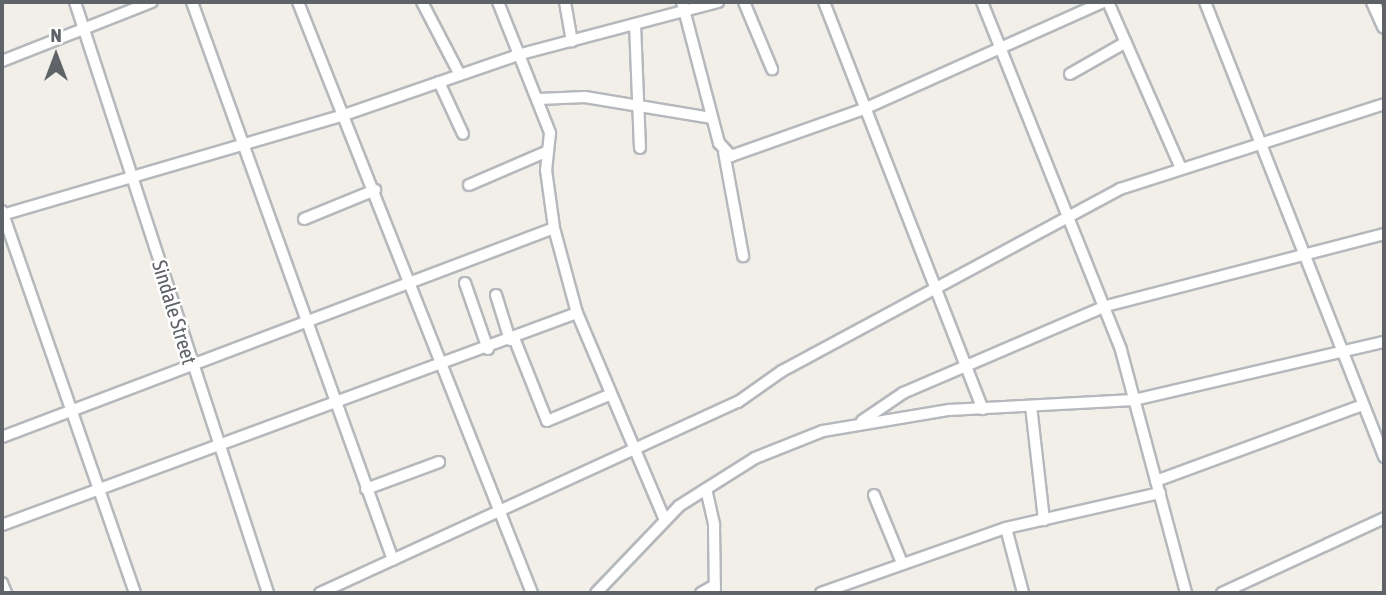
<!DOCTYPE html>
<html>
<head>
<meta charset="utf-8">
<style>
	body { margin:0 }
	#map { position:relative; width:1386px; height:595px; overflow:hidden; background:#f1efe8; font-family:"Asap Condensed",sans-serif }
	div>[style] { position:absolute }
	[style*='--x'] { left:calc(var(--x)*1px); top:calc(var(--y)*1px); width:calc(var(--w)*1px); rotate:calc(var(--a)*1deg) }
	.roads { filter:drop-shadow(2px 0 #b5b8bc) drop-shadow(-2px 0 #b5b8bc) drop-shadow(0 2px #b5b8bc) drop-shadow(0 -2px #b5b8bc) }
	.minor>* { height:10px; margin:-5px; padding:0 5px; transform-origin:5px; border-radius:5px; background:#fff }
	.tertiary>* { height:12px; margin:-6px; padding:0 6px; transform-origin:6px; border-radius:6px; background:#fff }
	span { translate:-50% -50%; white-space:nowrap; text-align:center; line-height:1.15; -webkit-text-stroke:5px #fff; paint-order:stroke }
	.street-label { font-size:21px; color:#5f6368 }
	.frame { position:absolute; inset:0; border:4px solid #5f6368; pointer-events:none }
	.north { position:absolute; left:21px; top:21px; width:70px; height:70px; -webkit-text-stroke:5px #fff; paint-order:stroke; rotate:0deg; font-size:19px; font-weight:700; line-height:28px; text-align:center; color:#5f6368 }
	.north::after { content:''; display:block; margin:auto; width:24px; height:32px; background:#5f6368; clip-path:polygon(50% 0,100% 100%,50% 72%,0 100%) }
</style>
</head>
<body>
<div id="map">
	<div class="roads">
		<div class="minor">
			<div style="--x:75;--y:2;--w:622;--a:71.91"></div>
			<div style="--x:192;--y:2;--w:593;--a:70.19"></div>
			<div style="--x:298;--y:2;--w:636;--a:68.4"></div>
			<div style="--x:422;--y:2;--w:82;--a:62.5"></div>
			<div style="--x:498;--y:2;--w:141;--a:68.3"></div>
			<div style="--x:550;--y:133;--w:37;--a:96"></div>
			<div style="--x:546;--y:170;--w:59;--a:82.1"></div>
			<div style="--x:554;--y:228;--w:88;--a:74.9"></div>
			<div style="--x:577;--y:313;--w:225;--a:67"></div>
			<div style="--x:565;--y:2;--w:40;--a:80"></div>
			<div style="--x:682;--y:2;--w:146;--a:75.3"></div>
			<div style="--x:719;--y:143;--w:18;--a:47"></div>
			<div style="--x:731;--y:156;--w:141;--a:-19.5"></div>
			<div style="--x:864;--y:109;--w:262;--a:-24.1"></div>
			<div style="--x:744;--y:2;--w:73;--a:67.3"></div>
			<div style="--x:824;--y:2;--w:437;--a:68.7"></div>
			<div style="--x:982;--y:2;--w:375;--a:68.2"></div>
			<div style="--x:1121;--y:350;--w:252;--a:75"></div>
			<div style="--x:1108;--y:2;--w:179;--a:66.3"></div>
			<div style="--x:1205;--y:2;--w:489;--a:68.5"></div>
			<div style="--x:635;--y:24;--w:124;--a:87.7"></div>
			<div style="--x:2;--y:61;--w:161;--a:-21.5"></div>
			<div style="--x:1070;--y:74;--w:64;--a:-29.7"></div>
			<div style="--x:439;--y:82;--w:57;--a:65.2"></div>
			<div style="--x:539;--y:99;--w:46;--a:-2.5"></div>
			<div style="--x:585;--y:97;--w:129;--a:9.4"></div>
			<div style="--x:724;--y:152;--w:106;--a:79.6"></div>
			<div style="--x:469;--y:185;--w:86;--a:-23.3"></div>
			<div style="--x:2;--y:211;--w:404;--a:70.8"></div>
			<div style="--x:2;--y:215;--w:356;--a:-16.3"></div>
			<div style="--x:344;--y:115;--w:187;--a:-19"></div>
			<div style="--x:521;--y:54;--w:204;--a:-14.8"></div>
			<div style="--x:304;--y:219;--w:77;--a:-22.2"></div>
			<div style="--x:465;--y:283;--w:70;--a:70.8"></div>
			<div style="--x:496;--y:295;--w:47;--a:72.7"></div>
			<div style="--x:514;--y:338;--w:89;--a:68.3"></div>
			<div style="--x:547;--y:421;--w:67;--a:-22.8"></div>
			<div style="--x:1031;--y:406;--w:115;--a:83.5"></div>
			<div style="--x:862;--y:421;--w:50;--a:-34.3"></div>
			<div style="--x:903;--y:393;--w:221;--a:-23.2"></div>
			<div style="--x:1106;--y:306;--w:287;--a:-14.5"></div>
			<div style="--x:2;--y:437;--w:590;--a:-20.74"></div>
			<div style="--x:1156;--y:481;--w:217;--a:-20.2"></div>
			<div style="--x:366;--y:489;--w:78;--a:-20.3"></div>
			<div style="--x:706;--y:489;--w:37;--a:77"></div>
			<div style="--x:714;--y:525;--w:68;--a:89.2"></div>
			<div style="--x:874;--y:495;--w:74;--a:67.6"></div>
			<div style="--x:2;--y:525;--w:613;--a:-20.24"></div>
			<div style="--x:1006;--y:528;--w:67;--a:75.3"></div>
			<div style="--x:2;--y:583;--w:11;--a:68"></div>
			<div style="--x:320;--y:593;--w:460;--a:-24.6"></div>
			<div style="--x:738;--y:402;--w:54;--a:-35.2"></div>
			<div style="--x:782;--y:371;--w:384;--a:-28.3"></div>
			<div style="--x:1120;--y:189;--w:277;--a:-17.8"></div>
			<div style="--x:596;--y:593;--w:120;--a:-46.3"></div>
			<div style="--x:679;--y:506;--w:90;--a:-32.3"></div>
			<div style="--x:755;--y:458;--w:73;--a:-21.7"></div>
			<div style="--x:823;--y:431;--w:128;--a:-9.5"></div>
			<div style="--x:949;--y:410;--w:185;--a:-3.1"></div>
			<div style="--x:1134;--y:400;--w:257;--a:-13.1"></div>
			<div style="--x:701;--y:593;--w:16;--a:-30"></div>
			<div style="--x:821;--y:593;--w:196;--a:-19.4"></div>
			<div style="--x:1006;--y:528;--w:158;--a:-12.8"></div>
			<div style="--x:1222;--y:593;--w:179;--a:-24.8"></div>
		</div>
		<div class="tertiary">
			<div style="--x:1373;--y:2;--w:27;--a:66"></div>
		</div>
	</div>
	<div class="street-label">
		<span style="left:175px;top:312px;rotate:73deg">Sindale Street</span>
	</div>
	<div class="frame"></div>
	<div class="north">N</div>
</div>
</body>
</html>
